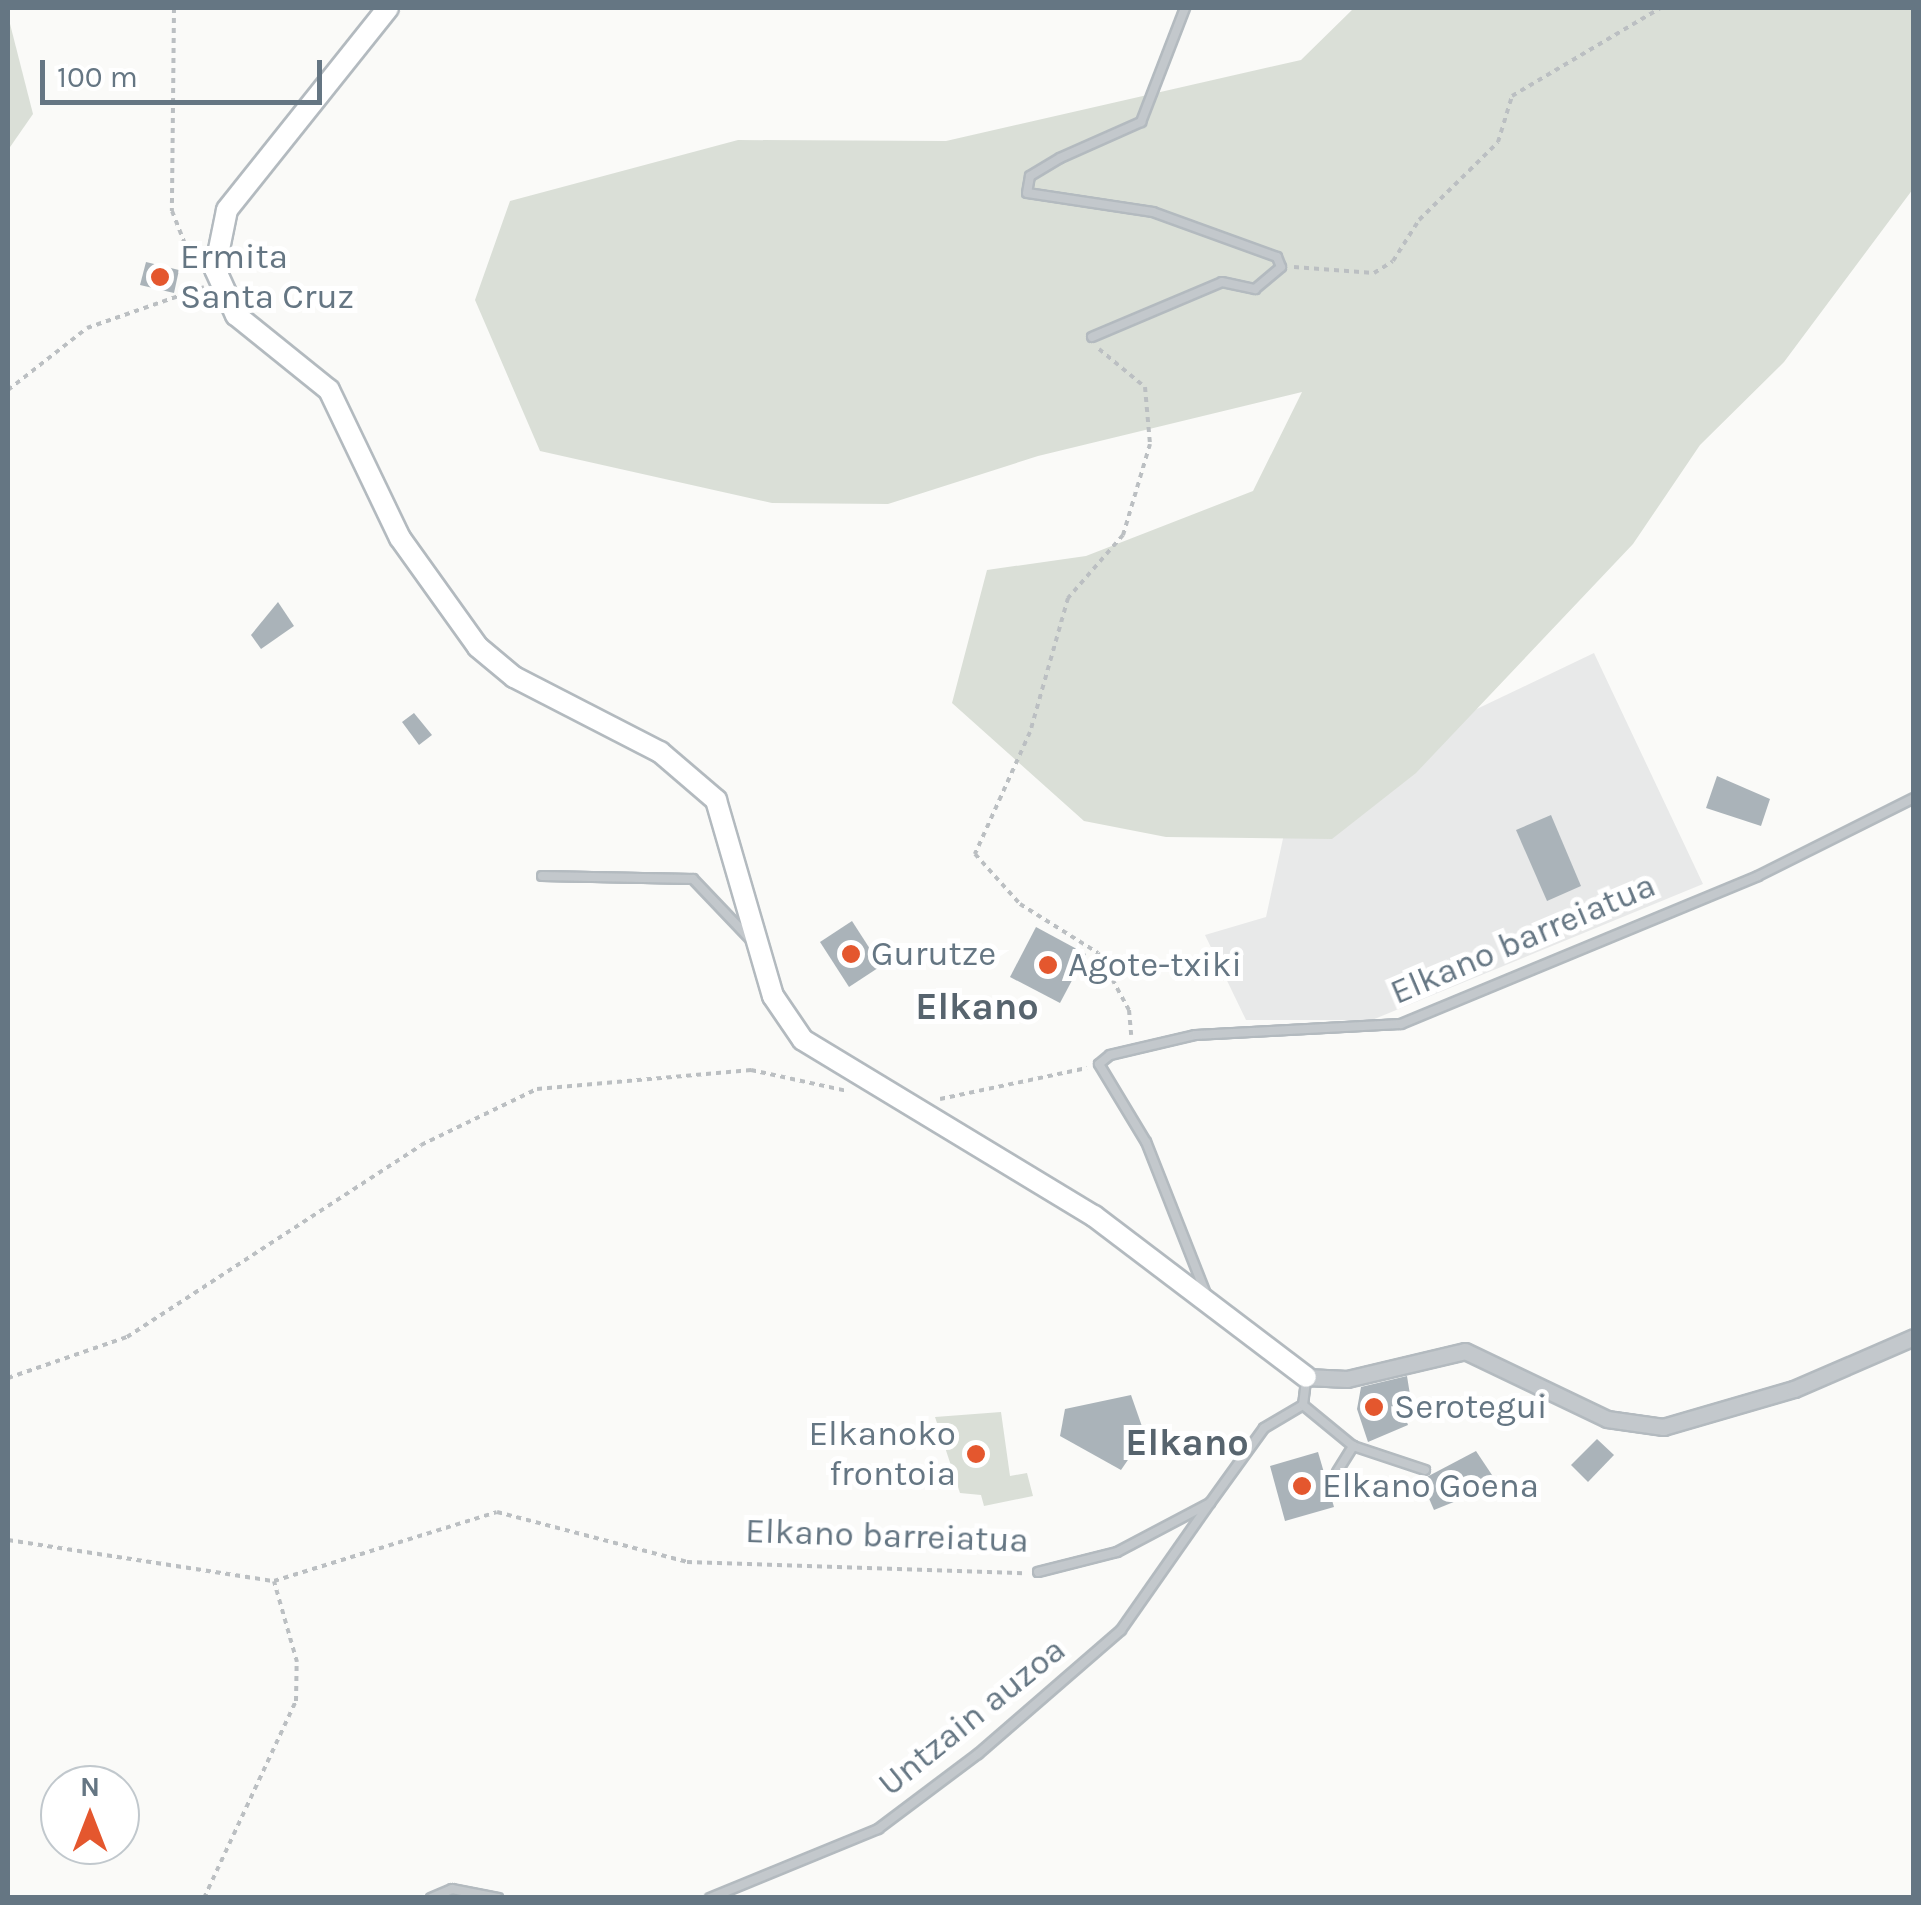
<!DOCTYPE html>
<html>
<head>
<meta charset="utf-8">
<style>
	body { margin:0 }
	#map { position:relative; width:1921px; height:1905px; overflow:hidden; background:#fafaf8; font-family:Karla,sans-serif }
	div>[style] { position:absolute }
	[style*='--x'] { left:calc(var(--x)*1px); top:calc(var(--y)*1px); width:calc(var(--w)*1px); rotate:calc(var(--a)*1deg) }
	.built>* { inset:0; background:#e8e9e9 }
	.green>* { inset:0; background:#dadfd7 }
	.building>* { inset:0; background:#aab3b9 }
	.path>* { height:4px; margin-top:-2px; transform-origin:0; background:repeating-linear-gradient(90deg,#bbbfc2 0 5px,transparent 0 10px) }
	.roads { filter:drop-shadow(2px 0 #b3babf) drop-shadow(-2px 0 #b3babf) drop-shadow(0 2px #b3babf) drop-shadow(0 -2px #b3babf) }
	.lane>* { height:8px; margin:-4px; padding:0 4px; transform-origin:4px; border-radius:4px; background:#c3c8cc }
	.street>* { height:15px; margin:-7.5px; padding:0 7.5px; transform-origin:7.5px; border-radius:7.5px; background:#c3c8cc }
	.secondary>* { height:20px; margin:-10px; padding:0 10px; transform-origin:10px; border-radius:10px; background:#fff }
	.dots>* { width:28px; height:28px; translate:-50% -50%; box-sizing:border-box; border:5px solid #fff; border-radius:50% }
	span { translate:-50% -50%; white-space:nowrap; text-align:center; line-height:1.15; -webkit-text-stroke:10px #fff; paint-order:stroke }
	.poi-label { font-size:35px; color:#657683 }
	.left { translate:0 -50%; text-align:left }
	.right { translate:-100% -50%; text-align:right }
	.street-label { font-size:35px; color:#657683 }
	.neighbourhood-label { font-size:38px; color:#57646e; font-weight:700 }
	.frame { position:absolute; inset:0; border:10px solid #657683; pointer-events:none }
	.north { position:absolute; left:40px; top:1765px; width:100px; height:100px; box-sizing:border-box; background:#fff; border:2px solid #c1c8cd; border-radius:50%; rotate:0deg; font-size:28px; font-weight:700; line-height:40px; text-align:center; color:#657683 }
	.north::after { content:''; display:block; margin:auto; width:35px; height:45px; background:#e4572e; clip-path:polygon(50% 0,100% 100%,50% 72%,0 100%) }
	.scale { position:absolute; left:40px; top:60px; width:282px; height:45px; box-sizing:border-box; border:5px solid #657683; border-top:0; padding-left:12px; font-size:30px; line-height:35px; white-space:nowrap; color:#657683; -webkit-text-stroke:8px #fff; paint-order:stroke }
</style>
</head>
<body>
<div id="map">
	<div class="built">
		<div style="clip-path:polygon(1594px 653px,1703px 884px,1372px 1020px,1246px 1020px,1205px 935px,1266px 917px,1292px 797px)"></div>
	</div>
	<div class="green">
		<div style="clip-path:polygon(1354px 8px,1913px 8px,1913px 189px,1784px 362px,1700px 445px,1633px 544px,1416px 773px,1332px 839px,1166px 837px,1084px 821px,952px 703px,987px 570px,1086px 556px,1253px 491px,1302px 392px,1038px 456px,888px 504px,772px 503px,540px 451px,475px 300px,510px 201px,738px 140px,946px 141px,1301px 60px)"></div>
		<div style="clip-path:polygon(8px 16px,33px 114px,8px 150px)"></div>
		<div style="clip-path:polygon(1001px 1412px,1010px 1476px,1027px 1473px,1033px 1496px,984px 1506px,981px 1495px,960px 1493px,935px 1417px)"></div>
	</div>
	<div class="building">
		<div style="clip-path:polygon(146px 262px,179px 270px,174px 293px,140px 285px)"></div>
		<div style="clip-path:polygon(278px 602px,294px 626px,261px 649px,251px 635px)"></div>
		<div style="clip-path:polygon(414px 713px,432px 735px,419px 745px,402px 722px)"></div>
		<div style="clip-path:polygon(1717px 776px,1770px 799px,1761px 826px,1706px 808px)"></div>
		<div style="clip-path:polygon(1551px 815px,1581px 886px,1547px 901px,1516px 830px)"></div>
		<div style="clip-path:polygon(852px 921px,881px 966px,849px 987px,820px 942px)"></div>
		<div style="clip-path:polygon(1036px 927px,1086px 954px,1060px 1003px,1010px 977px)"></div>
		<div style="clip-path:polygon(1407px 1376px,1411px 1401px,1400px 1403px,1408px 1425px,1368px 1442px,1357px 1409px,1361px 1387px)"></div>
		<div style="clip-path:polygon(1131px 1395px,1145px 1435px,1121px 1470px,1060px 1436px,1065px 1409px)"></div>
		<div style="clip-path:polygon(1597px 1439px,1614px 1455px,1588px 1482px,1571px 1465px)"></div>
		<div style="clip-path:polygon(1476px 1451px,1498px 1484px,1434px 1510px,1421px 1480px)"></div>
		<div style="clip-path:polygon(1318px 1452px,1334px 1507px,1285px 1521px,1270px 1466px)"></div>
	</div>
	<div class="path">
		<div style="--x:174;--y:8;--w:203;--a:90.6"></div>
		<div style="--x:172;--y:211;--w:66;--a:68.5"></div>
		<div style="--x:1294;--y:267;--w:80;--a:4.3"></div>
		<div style="--x:1374;--y:273;--w:22;--a:-32"></div>
		<div style="--x:1393;--y:261;--w:49;--a:-57.6"></div>
		<div style="--x:1419;--y:220;--w:111;--a:-44.6"></div>
		<div style="--x:1498;--y:142;--w:48;--a:-73.1"></div>
		<div style="--x:1512;--y:96;--w:172;--a:-30.7"></div>
		<div style="--x:1099;--y:349;--w:60;--a:39.6"></div>
		<div style="--x:1145;--y:387;--w:57;--a:85"></div>
		<div style="--x:1150;--y:444;--w:95;--a:106.5"></div>
		<div style="--x:1123;--y:535;--w:84;--a:131.1"></div>
		<div style="--x:1068;--y:598;--w:139;--a:105.8"></div>
		<div style="--x:1030;--y:732;--w:134;--a:114.3"></div>
		<div style="--x:975;--y:854;--w:67;--a:48"></div>
		<div style="--x:1020;--y:904;--w:92;--a:32.1"></div>
		<div style="--x:1098;--y:953;--w:65;--a:61.5"></div>
		<div style="--x:1129;--y:1010;--w:25;--a:85"></div>
		<div style="--x:8;--y:390;--w:100;--a:-38.1"></div>
		<div style="--x:87;--y:328;--w:124;--a:-19.3"></div>
		<div style="--x:940;--y:1099;--w:150;--a:-11.9"></div>
		<div style="--x:8;--y:1378;--w:126;--a:-19"></div>
		<div style="--x:127;--y:1337;--w:351;--a:-33.1"></div>
		<div style="--x:421;--y:1145;--w:129;--a:-25.8"></div>
		<div style="--x:537;--y:1089;--w:215;--a:-5.1"></div>
		<div style="--x:751;--y:1070;--w:98;--a:12.3"></div>
		<div style="--x:8;--y:1540;--w:269;--a:8.8"></div>
		<div style="--x:204;--y:1898;--w:217;--a:-65"></div>
		<div style="--x:296;--y:1701;--w:39;--a:-89"></div>
		<div style="--x:297;--y:1662;--w:84;--a:-105.9"></div>
		<div style="--x:274;--y:1581;--w:233;--a:-17.2"></div>
		<div style="--x:497;--y:1512;--w:196;--a:14.7"></div>
		<div style="--x:687;--y:1562;--w:337;--a:1.9"></div>
	</div>
	<div class="roads">
		<div class="lane">
			<div style="--x:1092;--y:337;--w:141;--a:-22.9"></div>
			<div style="--x:1222;--y:282;--w:34;--a:12"></div>
			<div style="--x:1255;--y:289;--w:34;--a:-40"></div>
			<div style="--x:1281;--y:267;--w:11;--a:-112"></div>
			<div style="--x:1277;--y:257;--w:132;--a:-160.1"></div>
			<div style="--x:1153;--y:212;--w:127;--a:-171.4"></div>
			<div style="--x:1027;--y:193;--w:17;--a:-80"></div>
			<div style="--x:1030;--y:176;--w:35;--a:-31"></div>
			<div style="--x:1060;--y:158;--w:89;--a:-24"></div>
			<div style="--x:1141;--y:122;--w:122;--a:-68.9"></div>
			<div style="--x:542;--y:876;--w:151;--a:1.1"></div>
			<div style="--x:693;--y:879;--w:88;--a:46.4"></div>
			<div style="--x:1206;--y:1294;--w:163;--a:-111.5"></div>
			<div style="--x:1146;--y:1142;--w:91;--a:-121.1"></div>
			<div style="--x:1099;--y:1064;--w:14;--a:-39"></div>
			<div style="--x:1110;--y:1055;--w:87;--a:-13.2"></div>
			<div style="--x:1195;--y:1035;--w:206;--a:-3.1"></div>
			<div style="--x:1401;--y:1024;--w:386;--a:-22.5"></div>
			<div style="--x:1758;--y:876;--w:174;--a:-26.6"></div>
			<div style="--x:1303;--y:1405;--w:65;--a:39.4"></div>
			<div style="--x:1353;--y:1446;--w:76;--a:18.4"></div>
			<div style="--x:1337;--y:1472;--w:31;--a:-58"></div>
			<div style="--x:1038;--y:1572;--w:81;--a:-14.2"></div>
			<div style="--x:1117;--y:1552;--w:105;--a:-27.8"></div>
			<div style="--x:1210;--y:1503;--w:92;--a:-54.2"></div>
			<div style="--x:1264;--y:1428;--w:45;--a:-30.5"></div>
			<div style="--x:1303;--y:1405;--w:25;--a:-83"></div>
			<div style="--x:431;--y:1898;--w:23;--a:-23"></div>
			<div style="--x:452;--y:1889;--w:47;--a:11.1"></div>
			<div style="--x:710;--y:1898;--w:182;--a:-22.3"></div>
			<div style="--x:878;--y:1829;--w:125;--a:-36.9"></div>
			<div style="--x:978;--y:1754;--w:189;--a:-40.9"></div>
			<div style="--x:1121;--y:1630;--w:155;--a:-55"></div>
		</div>
		<div class="street">
			<div style="--x:1306;--y:1377;--w:41;--a:2.8"></div>
			<div style="--x:1347;--y:1379;--w:121;--a:-13.3"></div>
			<div style="--x:1465;--y:1351;--w:157;--a:25.6"></div>
			<div style="--x:1607;--y:1419;--w:57;--a:8.1"></div>
			<div style="--x:1663;--y:1427;--w:136;--a:-16.2"></div>
			<div style="--x:1794;--y:1389;--w:131;--a:-23.4"></div>
		</div>
		<div class="secondary">
			<div style="--x:388;--y:8;--w:258;--a:128.6"></div>
			<div style="--x:227;--y:210;--w:60;--a:101.5"></div>
			<div style="--x:215;--y:269;--w:51;--a:65.5"></div>
			<div style="--x:236;--y:315;--w:119;--a:38.9"></div>
			<div style="--x:329;--y:390;--w:164;--a:64.4"></div>
			<div style="--x:400;--y:538;--w:134;--a:54.4"></div>
			<div style="--x:478;--y:647;--w:47;--a:39.8"></div>
			<div style="--x:514;--y:677;--w:164;--a:27.2"></div>
			<div style="--x:660;--y:752;--w:74;--a:40.6"></div>
			<div style="--x:716;--y:800;--w:204;--a:73.8"></div>
			<div style="--x:773;--y:996;--w:53;--a:55.7"></div>
			<div style="--x:803;--y:1040;--w:340;--a:31.2"></div>
			<div style="--x:1094;--y:1216;--w:266;--a:37.2"></div>
		</div>
	</div>
	<div class="dots">
		<div style="left:160px;top:277px;background:#e4572e"></div>
		<div style="left:851px;top:954px;background:#e4572e"></div>
		<div style="left:1048px;top:965px;background:#e4572e"></div>
		<div style="left:1374px;top:1407px;background:#e4572e"></div>
		<div style="left:976px;top:1454px;background:#e4572e"></div>
		<div style="left:1302px;top:1486px;background:#e4572e"></div>
	</div>
	<div class="poi-label">
		<span class="left" style="left:180px;top:277px">Ermita<br>Santa Cruz</span>
		<span class="left" style="left:871px;top:954px">Gurutze</span>
		<span class="left" style="left:1068px;top:965px">Agote-txiki</span>
		<span class="left" style="left:1394px;top:1407px">Serotegui</span>
		<span class="right" style="left:956px;top:1454px">Elkanoko<br>frontoia</span>
		<span class="left" style="left:1322px;top:1486px">Elkano Goena</span>
	</div>
	<div class="street-label">
		<span style="left:1523px;top:939px;rotate:-23deg">Elkano barreiatua</span>
		<span style="left:887px;top:1536px;rotate:2deg">Elkano barreiatua</span>
		<span style="left:972px;top:1717px;rotate:-39deg">Untzain auzoa</span>
	</div>
	<div class="neighbourhood-label">
		<span style="left:977px;top:1007px">Elkano</span>
		<span style="left:1187px;top:1443px">Elkano</span>
	</div>
	<div class="frame"></div>
	<div class="north">N</div>
	<div class="scale">100 m</div>
</div>
</body>
</html>
